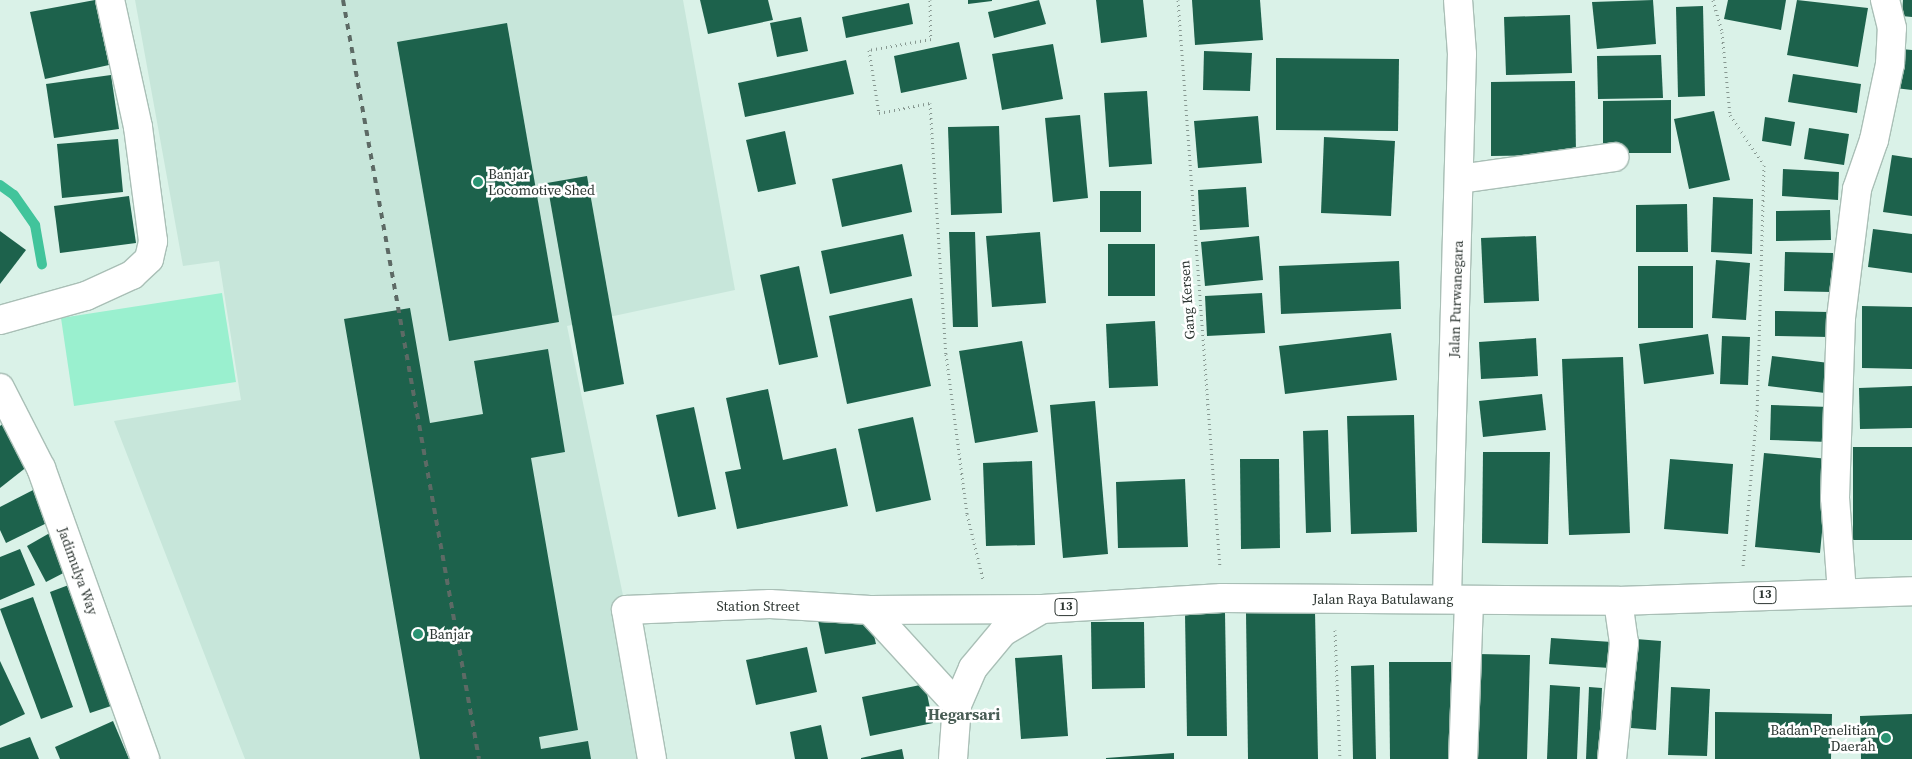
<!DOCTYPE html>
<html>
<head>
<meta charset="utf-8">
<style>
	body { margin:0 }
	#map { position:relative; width:1912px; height:759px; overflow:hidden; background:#daf2e8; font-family:"Source Serif 4",serif }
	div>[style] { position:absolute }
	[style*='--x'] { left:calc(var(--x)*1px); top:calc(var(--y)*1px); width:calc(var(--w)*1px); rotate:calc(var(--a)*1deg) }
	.built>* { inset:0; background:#c7e6da }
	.green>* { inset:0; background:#9af0cf }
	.stream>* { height:10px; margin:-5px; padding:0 5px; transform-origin:5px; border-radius:5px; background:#41c49b }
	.building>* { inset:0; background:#1d624c }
	.path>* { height:3px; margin-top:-1.5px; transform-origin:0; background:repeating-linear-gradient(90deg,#879891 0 1px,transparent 0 5px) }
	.roads { filter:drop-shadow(1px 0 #a9bfb6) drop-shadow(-1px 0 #a9bfb6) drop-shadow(0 1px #a9bfb6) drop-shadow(0 -1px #a9bfb6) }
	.minor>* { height:28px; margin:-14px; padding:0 14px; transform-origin:14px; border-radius:14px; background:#fff }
	.highway>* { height:28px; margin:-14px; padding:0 14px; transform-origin:14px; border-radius:14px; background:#fff }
	.rail>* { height:4px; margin-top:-2px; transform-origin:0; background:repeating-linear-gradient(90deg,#5d6a65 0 6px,transparent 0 12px) }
	.dots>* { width:14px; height:14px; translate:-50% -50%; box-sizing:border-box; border:2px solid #fff; border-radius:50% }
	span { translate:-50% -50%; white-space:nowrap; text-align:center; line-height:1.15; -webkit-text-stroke:5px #fff; paint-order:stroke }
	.shield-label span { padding:1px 4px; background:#fff; border:1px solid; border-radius:4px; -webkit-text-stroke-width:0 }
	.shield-label { font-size:12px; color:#2d3632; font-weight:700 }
	.poi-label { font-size:14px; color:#2d3632 }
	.left { translate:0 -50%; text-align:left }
	.right { translate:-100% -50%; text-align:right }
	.street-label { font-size:14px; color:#2d3632 }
	.quarter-label { font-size:16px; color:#495d55; font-weight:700 }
</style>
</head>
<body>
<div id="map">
	<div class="built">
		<div style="clip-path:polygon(135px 0,683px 0,735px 290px,567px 326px,657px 759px,245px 759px,114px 421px,241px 400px,219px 261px,183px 266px)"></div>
	</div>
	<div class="green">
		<div style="clip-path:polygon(222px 293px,236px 382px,74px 406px,61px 318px)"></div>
	</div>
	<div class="stream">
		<div style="--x:0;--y:185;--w:17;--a:36"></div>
		<div style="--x:14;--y:195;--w:37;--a:55"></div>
		<div style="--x:35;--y:225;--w:40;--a:80"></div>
	</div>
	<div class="building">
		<div style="clip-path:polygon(95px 0,109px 65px,45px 79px,30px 12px)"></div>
		<div style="clip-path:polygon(700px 0,768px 0,773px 20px,708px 34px)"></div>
		<div style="clip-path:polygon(968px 0,992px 0,992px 1px,968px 4px)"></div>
		<div style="clip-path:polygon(1039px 0,1046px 24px,994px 38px,988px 12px)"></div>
		<div style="clip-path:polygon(1096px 0,1143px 0,1147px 37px,1101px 43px)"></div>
		<div style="clip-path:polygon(1192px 0,1260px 0,1263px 40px,1195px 45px)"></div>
		<div style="clip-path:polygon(1653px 0,1656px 44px,1597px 49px,1592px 2px)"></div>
		<div style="clip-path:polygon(1728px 0,1786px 0,1781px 30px,1724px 19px)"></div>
		<div style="clip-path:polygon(1797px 0,1868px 8px,1858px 67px,1787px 55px)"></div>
		<div style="clip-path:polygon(1903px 0,1912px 0,1912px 17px,1902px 16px)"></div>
		<div style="clip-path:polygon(909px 3px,913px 24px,846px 38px,842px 17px)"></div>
		<div style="clip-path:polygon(1703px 6px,1705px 96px,1678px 97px,1676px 7px)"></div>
		<div style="clip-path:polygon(1570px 15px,1572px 73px,1506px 75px,1504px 17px)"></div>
		<div style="clip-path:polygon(801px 17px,808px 51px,777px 57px,770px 23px)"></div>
		<div style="clip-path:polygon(507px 23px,559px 322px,449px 341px,397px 42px)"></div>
		<div style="clip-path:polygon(959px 42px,967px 79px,901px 93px,894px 56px)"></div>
		<div style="clip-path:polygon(1053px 44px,1063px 99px,1002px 110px,992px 54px)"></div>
		<div style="clip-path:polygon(1901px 49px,1912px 50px,1912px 90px,1895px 88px)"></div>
		<div style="clip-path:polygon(1204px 51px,1252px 53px,1250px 91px,1203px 90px)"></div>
		<div style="clip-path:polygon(1661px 55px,1663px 98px,1598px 99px,1597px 56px)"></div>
		<div style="clip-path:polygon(1276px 58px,1399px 59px,1398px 131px,1276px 130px)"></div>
		<div style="clip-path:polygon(846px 60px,854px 94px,745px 117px,738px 83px)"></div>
		<div style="clip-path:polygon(1793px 74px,1861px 84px,1857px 113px,1788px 102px)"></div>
		<div style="clip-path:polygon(111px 75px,119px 129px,54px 138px,46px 84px)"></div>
		<div style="clip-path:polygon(1575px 81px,1576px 155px,1491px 156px,1491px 82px)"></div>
		<div style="clip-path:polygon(1147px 91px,1152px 164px,1109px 167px,1104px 93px)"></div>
		<div style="clip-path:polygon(1671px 100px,1671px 153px,1603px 153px,1603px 101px)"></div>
		<div style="clip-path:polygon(1714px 111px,1730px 180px,1689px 189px,1674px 119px)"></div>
		<div style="clip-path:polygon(1080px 115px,1088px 198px,1053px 202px,1045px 118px)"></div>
		<div style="clip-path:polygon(1258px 116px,1262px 163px,1198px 168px,1194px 121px)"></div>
		<div style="clip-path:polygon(1765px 117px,1795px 122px,1791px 146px,1762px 141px)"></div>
		<div style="clip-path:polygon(999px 126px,1002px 213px,951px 215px,948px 127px)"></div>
		<div style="clip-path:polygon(1809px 128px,1849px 134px,1844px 165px,1804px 159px)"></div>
		<div style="clip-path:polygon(785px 131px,796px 184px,758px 192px,746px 140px)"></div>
		<div style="clip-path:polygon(1324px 137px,1395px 141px,1391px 216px,1321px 213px)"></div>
		<div style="clip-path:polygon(118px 139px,123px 192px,62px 198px,57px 144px)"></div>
		<div style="clip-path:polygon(1892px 155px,1912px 158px,1912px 216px,1883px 212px)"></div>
		<div style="clip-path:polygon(902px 164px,912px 212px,842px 227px,832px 179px)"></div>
		<div style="clip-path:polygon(1783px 169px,1839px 172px,1838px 200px,1782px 196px)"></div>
		<div style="clip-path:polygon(587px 176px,624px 384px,584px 392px,547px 183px)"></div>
		<div style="clip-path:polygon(1246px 187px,1249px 227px,1200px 230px,1198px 190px)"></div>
		<div style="clip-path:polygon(1100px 191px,1141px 191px,1141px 232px,1100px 232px)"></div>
		<div style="clip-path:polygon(129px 196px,136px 243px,60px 253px,54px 206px)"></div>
		<div style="clip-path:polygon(1713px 197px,1753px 199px,1752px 254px,1711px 252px)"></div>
		<div style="clip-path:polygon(1687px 204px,1688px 252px,1636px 252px,1636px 205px)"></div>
		<div style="clip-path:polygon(1830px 210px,1831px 240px,1776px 241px,1776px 211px)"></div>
		<div style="clip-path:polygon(1873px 229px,1912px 234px,1912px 273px,1868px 267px)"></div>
		<div style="clip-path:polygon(0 231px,26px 250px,0 284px)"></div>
		<div style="clip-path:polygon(949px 232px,975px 232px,978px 327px,953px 327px)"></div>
		<div style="clip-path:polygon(1040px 232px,1046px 303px,992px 307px,986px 236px)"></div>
		<div style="clip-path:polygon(903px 234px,912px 276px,830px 294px,821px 251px)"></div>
		<div style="clip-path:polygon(1259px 236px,1263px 280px,1205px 286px,1201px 242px)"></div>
		<div style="clip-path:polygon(1536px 236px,1539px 301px,1484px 303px,1481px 238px)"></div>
		<div style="clip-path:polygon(1108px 244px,1155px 244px,1155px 296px,1108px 296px)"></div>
		<div style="clip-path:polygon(1785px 252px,1833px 253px,1832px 292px,1784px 291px)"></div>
		<div style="clip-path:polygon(1716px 260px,1750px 263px,1746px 320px,1712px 318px)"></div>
		<div style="clip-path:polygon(1399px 261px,1401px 309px,1281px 314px,1279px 266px)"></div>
		<div style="clip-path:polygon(799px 266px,818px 357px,779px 365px,760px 275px)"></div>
		<div style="clip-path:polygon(1638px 266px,1693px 266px,1693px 328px,1638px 328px)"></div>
		<div style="clip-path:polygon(1262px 293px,1265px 333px,1207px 336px,1205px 296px)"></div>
		<div style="clip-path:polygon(912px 298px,931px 386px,847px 404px,829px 316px)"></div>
		<div style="clip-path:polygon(1862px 306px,1912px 307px,1912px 369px,1862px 368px)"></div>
		<div style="clip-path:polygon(410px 308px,430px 423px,483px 414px,474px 361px,548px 349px,565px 452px,531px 458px,578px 730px,539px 737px,541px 749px,588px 741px,591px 759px,420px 759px,344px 319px)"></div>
		<div style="clip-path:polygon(1775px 311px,1829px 312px,1829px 337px,1775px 336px)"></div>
		<div style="clip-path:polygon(1155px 321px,1158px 386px,1109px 388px,1106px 324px)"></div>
		<div style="clip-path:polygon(1391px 333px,1397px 380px,1285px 394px,1279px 346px)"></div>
		<div style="clip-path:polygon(1708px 334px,1714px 374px,1644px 384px,1639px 344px)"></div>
		<div style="clip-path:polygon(1722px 336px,1750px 337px,1748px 385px,1720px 384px)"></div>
		<div style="clip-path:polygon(1536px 338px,1538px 376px,1481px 379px,1479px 342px)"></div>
		<div style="clip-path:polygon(1022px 341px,1038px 432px,975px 443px,959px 351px)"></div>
		<div style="clip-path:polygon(1772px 356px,1829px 363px,1825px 393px,1768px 386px)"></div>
		<div style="clip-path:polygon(1623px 357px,1630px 533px,1569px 535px,1562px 359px)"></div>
		<div style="clip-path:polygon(1912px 386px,1912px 428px,1860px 429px,1859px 388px)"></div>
		<div style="clip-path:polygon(768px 389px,783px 460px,836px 448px,848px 506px,737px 529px,725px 472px,741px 469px,726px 398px)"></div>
		<div style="clip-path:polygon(1542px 394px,1546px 430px,1483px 437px,1479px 401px)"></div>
		<div style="clip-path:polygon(1095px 401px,1108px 554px,1063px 558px,1050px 405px)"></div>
		<div style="clip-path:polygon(1771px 405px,1829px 407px,1828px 442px,1770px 440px)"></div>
		<div style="clip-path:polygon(694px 407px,716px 509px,678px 517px,656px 415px)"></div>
		<div style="clip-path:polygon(1414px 415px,1417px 532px,1351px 534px,1347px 416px)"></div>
		<div style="clip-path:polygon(913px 417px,931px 500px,876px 512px,858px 429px)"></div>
		<div style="clip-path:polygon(4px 423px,33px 462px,0 488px,0 426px)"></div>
		<div style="clip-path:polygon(1328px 430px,1331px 532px,1306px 533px,1303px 431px)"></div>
		<div style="clip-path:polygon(1853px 447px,1912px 447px,1912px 540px,1853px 540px)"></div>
		<div style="clip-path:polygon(1483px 452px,1550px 452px,1548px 544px,1482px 543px)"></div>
		<div style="clip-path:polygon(1764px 453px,1829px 459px,1820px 553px,1755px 547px)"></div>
		<div style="clip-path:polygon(1240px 459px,1279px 459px,1280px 548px,1241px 549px)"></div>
		<div style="clip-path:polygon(1670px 459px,1733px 464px,1728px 534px,1664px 529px)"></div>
		<div style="clip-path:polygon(1032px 461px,1035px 545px,986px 546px,983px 463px)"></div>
		<div style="clip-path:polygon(1185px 479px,1188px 547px,1118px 548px,1116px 482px)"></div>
		<div style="clip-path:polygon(37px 488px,53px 520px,6px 543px,0 530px,0 507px)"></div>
		<div style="clip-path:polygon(55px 530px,75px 567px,46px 582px,27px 546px)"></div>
		<div style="clip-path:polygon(20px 549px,35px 585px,0 600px,0 557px)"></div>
		<div style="clip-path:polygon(74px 583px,114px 705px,90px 713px,50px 592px)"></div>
		<div style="clip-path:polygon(33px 597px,73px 707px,41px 719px,0 609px)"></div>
		<div style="clip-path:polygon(868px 610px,876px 644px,825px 654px,818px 620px)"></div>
		<div style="clip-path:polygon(1315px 612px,1318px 759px,1248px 759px,1246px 613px)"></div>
		<div style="clip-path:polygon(1225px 613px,1227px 736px,1187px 736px,1185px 614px)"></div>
		<div style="clip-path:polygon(1091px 622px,1144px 622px,1145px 688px,1092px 689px)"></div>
		<div style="clip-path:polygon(1551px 638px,1612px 642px,1610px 668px,1549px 664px)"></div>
		<div style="clip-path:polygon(1636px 639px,1661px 641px,1656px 730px,1631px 728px)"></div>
		<div style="clip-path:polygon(807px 647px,817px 692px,756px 705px,746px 660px)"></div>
		<div style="clip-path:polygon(1478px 654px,1530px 655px,1527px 759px,1475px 759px)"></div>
		<div style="clip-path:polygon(1062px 655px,1068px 736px,1021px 739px,1015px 658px)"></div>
		<div style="clip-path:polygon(0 661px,25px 714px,0 726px)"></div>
		<div style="clip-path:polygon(1389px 662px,1451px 662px,1452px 759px,1390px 759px)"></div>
		<div style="clip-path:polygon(1374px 665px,1376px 759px,1353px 759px,1351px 666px)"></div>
		<div style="clip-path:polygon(925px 684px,933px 723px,870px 736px,862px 697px)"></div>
		<div style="clip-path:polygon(1550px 685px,1580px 687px,1577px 759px,1547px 759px)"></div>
		<div style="clip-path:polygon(1589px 687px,1602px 688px,1599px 759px,1586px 759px)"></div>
		<div style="clip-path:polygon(1671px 687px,1710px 689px,1707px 756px,1668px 755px)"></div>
		<div style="clip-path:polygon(1715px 712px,1832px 714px,1831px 759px,1715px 759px)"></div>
		<div style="clip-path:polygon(1912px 714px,1912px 759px,1861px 759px,1860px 716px)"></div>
		<div style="clip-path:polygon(113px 721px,129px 759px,60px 759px,55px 747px)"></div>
		<div style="clip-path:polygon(821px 725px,828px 759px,795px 759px,790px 732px)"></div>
		<div style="clip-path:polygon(30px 737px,39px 759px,0 759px,0 748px)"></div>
		<div style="clip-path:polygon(902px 749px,904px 759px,861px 759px,861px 758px)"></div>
		<div style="clip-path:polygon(1174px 753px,1174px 759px,1106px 759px,1106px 758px)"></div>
	</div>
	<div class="path">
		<div style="--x:930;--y:0;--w:39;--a:89"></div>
		<div style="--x:931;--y:39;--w:63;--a:169.9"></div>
		<div style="--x:869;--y:50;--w:64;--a:81"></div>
		<div style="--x:879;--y:113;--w:52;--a:-11.1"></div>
		<div style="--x:930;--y:103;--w:252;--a:86.4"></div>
		<div style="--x:946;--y:354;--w:161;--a:82.5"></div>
		<div style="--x:967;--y:514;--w:67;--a:76.2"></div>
		<div style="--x:1178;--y:0;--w:570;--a:85.77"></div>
		<div style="--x:1713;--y:0;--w:33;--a:74"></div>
		<div style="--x:1722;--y:32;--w:83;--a:84.5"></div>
		<div style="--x:1730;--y:115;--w:60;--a:55.8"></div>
		<div style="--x:1764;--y:165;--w:245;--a:91.6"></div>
		<div style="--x:1757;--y:410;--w:158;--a:95.1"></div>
		<div style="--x:1335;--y:630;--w:129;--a:87.8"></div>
	</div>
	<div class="roads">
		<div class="minor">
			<div style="--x:1460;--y:179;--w:156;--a:-8.1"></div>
			<div style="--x:0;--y:320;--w:89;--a:-15.6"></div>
			<div style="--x:86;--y:296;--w:51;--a:-24.5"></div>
			<div style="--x:132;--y:275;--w:23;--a:-43"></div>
			<div style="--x:149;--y:259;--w:18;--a:-77"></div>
			<div style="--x:153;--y:241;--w:115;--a:-97.5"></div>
			<div style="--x:138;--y:127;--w:130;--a:-102.4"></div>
			<div style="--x:0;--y:388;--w:90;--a:62.9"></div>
			<div style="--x:41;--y:468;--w:309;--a:70.3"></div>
			<div style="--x:1842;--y:593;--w:95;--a:-94.2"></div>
			<div style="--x:1835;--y:498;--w:180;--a:-88.1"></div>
			<div style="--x:1841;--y:318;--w:130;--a:-82.9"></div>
			<div style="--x:1857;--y:189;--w:52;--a:-70.9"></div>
			<div style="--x:1874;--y:140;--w:78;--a:-78.1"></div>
			<div style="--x:1890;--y:64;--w:36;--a:-87"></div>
			<div style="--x:1892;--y:28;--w:29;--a:-104"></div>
			<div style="--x:1447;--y:597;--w:543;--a:-88.42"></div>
			<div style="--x:1462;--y:54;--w:54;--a:-94.2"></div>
			<div style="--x:870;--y:610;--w:129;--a:47.5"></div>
			<div style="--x:652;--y:759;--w:151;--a:-99.9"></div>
			<div style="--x:626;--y:610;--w:144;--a:-2.4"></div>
			<div style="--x:770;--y:604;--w:100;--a:3.4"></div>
			<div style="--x:870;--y:610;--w:172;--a:-0.3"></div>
			<div style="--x:1463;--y:759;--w:159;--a:-87.8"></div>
			<div style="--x:1612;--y:759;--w:117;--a:-84.1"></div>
			<div style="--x:1624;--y:643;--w:42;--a:-98.1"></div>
		</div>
		<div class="highway">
			<div style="--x:953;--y:759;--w:54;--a:-85.8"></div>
			<div style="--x:957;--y:705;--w:40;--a:-66.6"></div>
			<div style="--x:973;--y:668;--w:47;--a:-50.2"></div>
			<div style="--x:1003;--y:632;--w:45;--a:-30.5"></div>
			<div style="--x:1042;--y:609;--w:180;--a:-3.5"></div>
			<div style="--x:1222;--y:598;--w:396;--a:0.4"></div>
			<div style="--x:1618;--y:601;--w:294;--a:-1.9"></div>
		</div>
	</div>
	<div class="rail">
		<div style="--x:343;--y:0;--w:771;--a:79.84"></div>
	</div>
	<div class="dots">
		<div style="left:478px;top:182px;background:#299372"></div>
		<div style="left:418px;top:634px;background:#299372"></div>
		<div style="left:1886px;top:738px;background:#299372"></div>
	</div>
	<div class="shield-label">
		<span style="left:1765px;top:595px">13</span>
		<span style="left:1066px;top:607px">13</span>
	</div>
	<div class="poi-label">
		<span class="left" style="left:488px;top:182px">Banjar<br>Locomotive Shed</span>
		<span class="left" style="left:429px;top:634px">Banjar</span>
		<span class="right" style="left:1876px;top:738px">Badan Penelitian<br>Daerah</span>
	</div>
	<div class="street-label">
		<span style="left:1456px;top:299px;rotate:-88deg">Jalan Purwanegara</span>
		<span style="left:1187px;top:300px;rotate:-94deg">Gang Kersen</span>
		<span style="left:78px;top:571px;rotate:70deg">Jadimulya Way</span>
		<span style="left:1383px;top:599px">Jalan Raya Batulawang</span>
		<span style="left:758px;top:606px">Station Street</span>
	</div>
	<div class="quarter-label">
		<span style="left:964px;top:714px">Hegarsari</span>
	</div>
</div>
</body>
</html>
